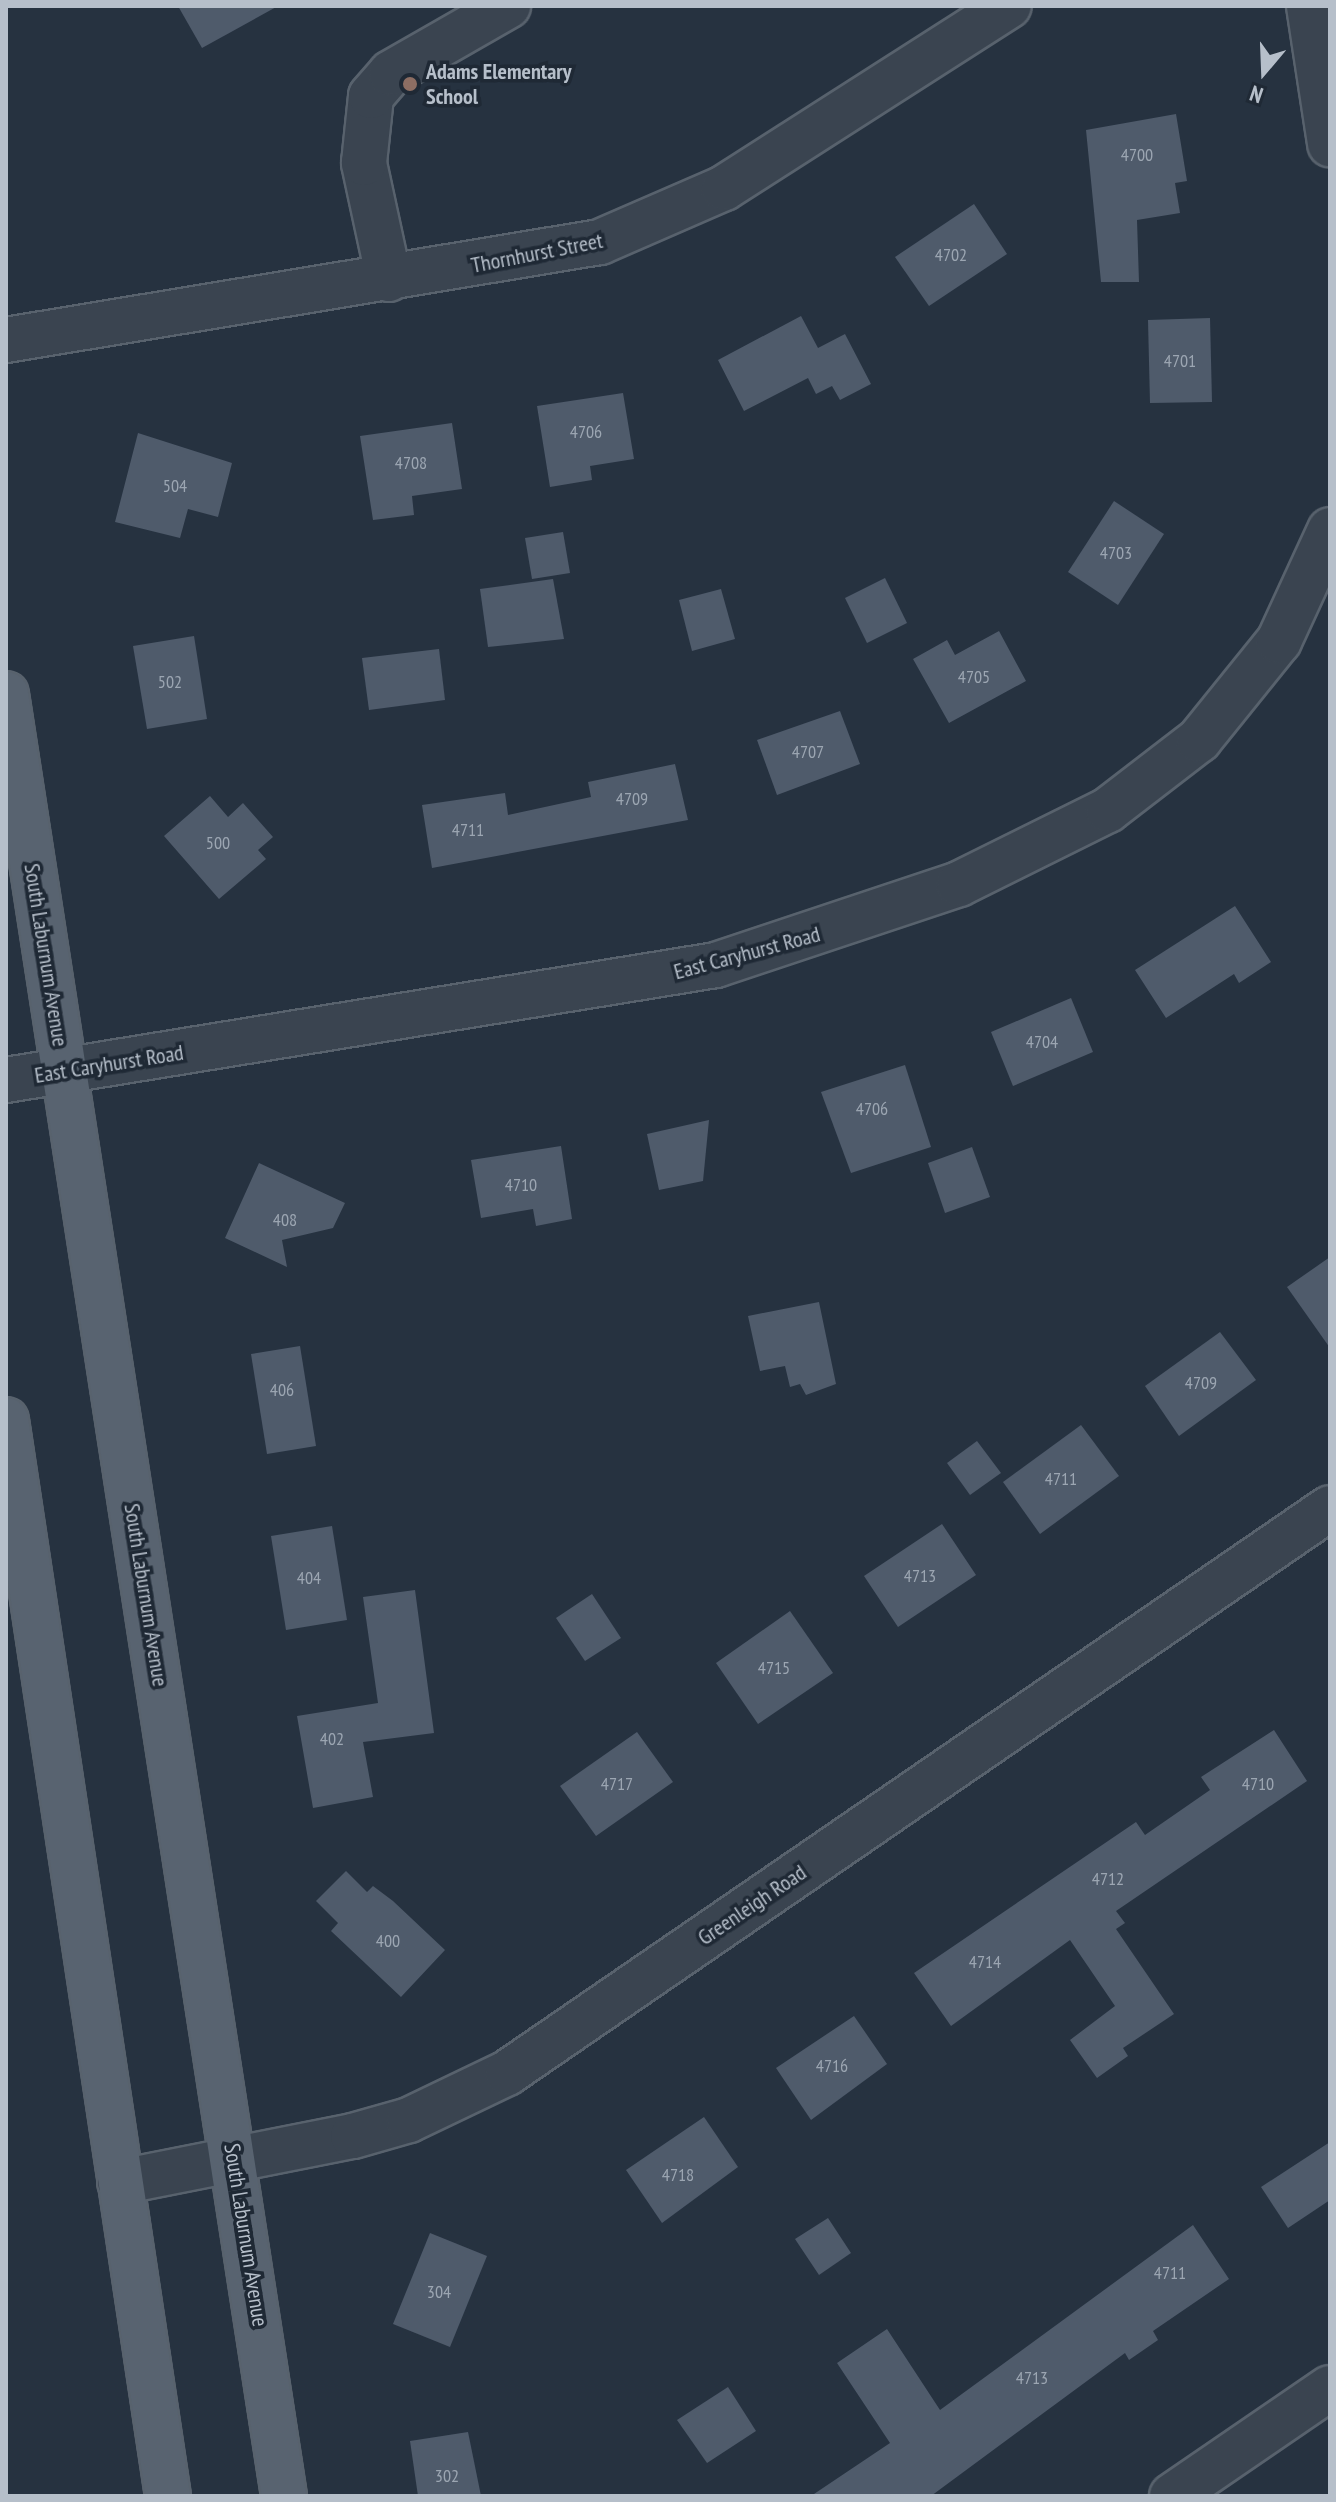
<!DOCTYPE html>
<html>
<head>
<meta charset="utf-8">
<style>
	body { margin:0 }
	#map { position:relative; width:1336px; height:2502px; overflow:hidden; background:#263240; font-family:"PT Sans Narrow",sans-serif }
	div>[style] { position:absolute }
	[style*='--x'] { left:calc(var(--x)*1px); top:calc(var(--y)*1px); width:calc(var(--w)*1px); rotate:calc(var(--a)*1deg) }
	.building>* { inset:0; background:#4f5b6b }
	.roads { filter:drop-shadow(2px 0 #58626d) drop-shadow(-2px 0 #58626d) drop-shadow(0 2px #58626d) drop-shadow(0 -2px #58626d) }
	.minor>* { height:44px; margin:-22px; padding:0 22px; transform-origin:22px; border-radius:22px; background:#3a4450 }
	.major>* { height:44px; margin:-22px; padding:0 22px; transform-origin:22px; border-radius:22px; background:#586370 }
	.dots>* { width:22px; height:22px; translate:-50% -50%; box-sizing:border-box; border:4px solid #1f2935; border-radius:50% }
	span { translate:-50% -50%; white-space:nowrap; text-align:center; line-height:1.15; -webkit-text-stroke:7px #1f2935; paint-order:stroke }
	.number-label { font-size:18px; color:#9ca6b2 }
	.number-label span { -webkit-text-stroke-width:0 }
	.poi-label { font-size:22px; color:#b6bfca; font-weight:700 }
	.left { translate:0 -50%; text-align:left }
	.street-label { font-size:22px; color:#b6bfca }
	.frame { position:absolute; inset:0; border:8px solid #b6bfca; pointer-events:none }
	.north { position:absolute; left:1224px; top:32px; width:80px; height:80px; -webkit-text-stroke:6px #1f2935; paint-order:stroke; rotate:199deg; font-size:22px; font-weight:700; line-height:32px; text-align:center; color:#b6bfca }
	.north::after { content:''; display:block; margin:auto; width:28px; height:36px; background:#b6bfca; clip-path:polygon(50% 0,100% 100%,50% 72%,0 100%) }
</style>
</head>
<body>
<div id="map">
	<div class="building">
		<div style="clip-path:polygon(178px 6px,278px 6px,202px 48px)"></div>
		<div style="clip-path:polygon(1176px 114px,1187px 181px,1175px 183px,1180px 213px,1137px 220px,1139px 282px,1101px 282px,1086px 130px)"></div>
		<div style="clip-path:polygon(974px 204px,1007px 254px,929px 306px,895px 257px)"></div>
		<div style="clip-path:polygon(801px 316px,818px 348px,845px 334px,871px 384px,840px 400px,832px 386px,816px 394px,808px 378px,744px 411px,718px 360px)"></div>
		<div style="clip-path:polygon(1210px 318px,1212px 402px,1150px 403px,1148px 320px)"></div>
		<div style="clip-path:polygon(623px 393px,634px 459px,590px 466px,592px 480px,550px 487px,537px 406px)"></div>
		<div style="clip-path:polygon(452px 423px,462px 489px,412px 496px,414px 515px,373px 520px,360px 436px)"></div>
		<div style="clip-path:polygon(138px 433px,232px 463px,218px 517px,188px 509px,180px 538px,115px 522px)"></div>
		<div style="clip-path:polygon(1114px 501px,1164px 534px,1118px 605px,1068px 572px)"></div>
		<div style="clip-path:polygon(563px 532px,570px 573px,532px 579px,525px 538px)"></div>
		<div style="clip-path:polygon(885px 578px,907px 623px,867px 643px,845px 598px)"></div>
		<div style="clip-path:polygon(553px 579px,564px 639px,488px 647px,480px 589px)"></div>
		<div style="clip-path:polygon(721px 589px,735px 639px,692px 651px,679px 600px)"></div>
		<div style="clip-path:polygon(999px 631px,1026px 681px,949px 723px,913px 659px,947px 640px,955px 655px)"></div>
		<div style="clip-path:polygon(194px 636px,207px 719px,147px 729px,133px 646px)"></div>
		<div style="clip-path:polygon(439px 649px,445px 700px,369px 710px,362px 658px)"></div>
		<div style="clip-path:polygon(840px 711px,860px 764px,777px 795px,757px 740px)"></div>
		<div style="clip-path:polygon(675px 764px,688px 820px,432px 868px,422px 805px,505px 793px,508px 815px,591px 797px,588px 782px)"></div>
		<div style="clip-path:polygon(210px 796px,228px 817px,243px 803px,273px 837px,258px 850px,266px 859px,219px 899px,164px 836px)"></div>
		<div style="clip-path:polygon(1235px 906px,1271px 962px,1239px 983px,1234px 974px,1166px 1018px,1135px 970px)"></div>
		<div style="clip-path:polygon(1071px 998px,1093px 1052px,1013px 1086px,991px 1032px)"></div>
		<div style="clip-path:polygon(905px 1065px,931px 1147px,851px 1173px,821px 1092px)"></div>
		<div style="clip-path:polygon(709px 1120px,703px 1181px,659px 1190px,647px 1134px)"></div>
		<div style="clip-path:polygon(561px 1146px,572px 1219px,536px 1226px,533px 1209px,481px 1218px,471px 1160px)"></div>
		<div style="clip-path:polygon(972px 1147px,990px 1197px,945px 1213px,928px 1163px)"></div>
		<div style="clip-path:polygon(259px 1163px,345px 1203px,333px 1228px,282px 1240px,287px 1267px,225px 1238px)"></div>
		<div style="clip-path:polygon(1330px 1257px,1330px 1348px,1287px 1287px)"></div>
		<div style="clip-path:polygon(819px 1302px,836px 1384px,806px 1395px,800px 1384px,790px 1387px,785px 1366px,760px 1371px,748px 1316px)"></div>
		<div style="clip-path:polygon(1220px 1332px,1256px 1380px,1179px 1436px,1145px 1386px)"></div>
		<div style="clip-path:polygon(300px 1346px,316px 1446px,267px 1454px,251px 1354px)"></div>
		<div style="clip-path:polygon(1081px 1425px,1119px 1476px,1040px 1534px,1003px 1482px)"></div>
		<div style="clip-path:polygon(977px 1441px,1001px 1473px,970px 1495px,947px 1463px)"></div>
		<div style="clip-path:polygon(942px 1524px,976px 1575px,898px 1627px,864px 1576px)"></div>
		<div style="clip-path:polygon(332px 1526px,347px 1620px,286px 1630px,271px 1536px)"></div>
		<div style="clip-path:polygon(415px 1590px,434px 1733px,363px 1742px,373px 1797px,313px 1808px,297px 1716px,378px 1703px,363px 1597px)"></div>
		<div style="clip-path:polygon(592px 1594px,621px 1638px,585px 1661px,556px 1618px)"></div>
		<div style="clip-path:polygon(790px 1611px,833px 1673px,758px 1724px,716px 1663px)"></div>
		<div style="clip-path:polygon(1274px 1730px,1307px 1781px,1116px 1911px,1125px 1923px,1116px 1929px,1174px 2014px,1123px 2048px,1128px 2056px,1097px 2078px,1070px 2040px,1115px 2006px,1070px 1940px,951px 2026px,914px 1973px,1136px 1822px,1145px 1835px,1210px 1790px,1201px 1777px)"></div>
		<div style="clip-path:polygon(637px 1732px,673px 1782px,596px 1836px,560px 1786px)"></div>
		<div style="clip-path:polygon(346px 1871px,367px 1892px,373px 1886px,393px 1901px,445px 1950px,401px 1997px,331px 1931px,338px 1923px,316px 1901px)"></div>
		<div style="clip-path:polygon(854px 2016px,887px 2064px,811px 2120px,776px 2068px)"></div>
		<div style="clip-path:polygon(704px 2117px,738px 2167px,662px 2223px,626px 2170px)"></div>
		<div style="clip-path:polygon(1330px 2142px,1330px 2200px,1288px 2228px,1261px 2187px)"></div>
		<div style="clip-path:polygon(828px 2218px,851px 2253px,819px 2275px,795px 2239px)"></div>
		<div style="clip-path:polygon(1193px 2225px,1229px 2279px,1153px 2331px,1158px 2340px,1129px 2360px,1125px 2353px,931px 2496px,811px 2496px,890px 2443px,837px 2363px,887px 2329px,940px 2410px)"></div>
		<div style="clip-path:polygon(430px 2233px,487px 2256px,450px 2347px,393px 2324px)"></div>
		<div style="clip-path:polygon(728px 2387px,756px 2431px,707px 2463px,677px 2420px)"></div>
		<div style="clip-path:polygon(468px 2432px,481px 2496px,418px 2496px,410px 2441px)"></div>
	</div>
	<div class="roads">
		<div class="minor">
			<div style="--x:1309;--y:6;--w:140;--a:81.3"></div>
			<div style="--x:389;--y:279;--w:119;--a:-102.2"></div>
			<div style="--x:364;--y:163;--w:67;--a:-84"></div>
			<div style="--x:371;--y:96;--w:30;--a:-49"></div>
			<div style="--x:391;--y:73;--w:135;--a:-29.8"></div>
			<div style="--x:6;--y:340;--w:602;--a:-9.37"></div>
			<div style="--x:600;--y:242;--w:135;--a:-23.5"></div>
			<div style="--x:724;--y:188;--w:338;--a:-32.6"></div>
			<div style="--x:6;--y:1080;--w:719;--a:-9.2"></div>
			<div style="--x:716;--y:965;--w:256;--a:-18.4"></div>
			<div style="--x:959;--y:884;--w:166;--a:-26.4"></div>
			<div style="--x:1108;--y:810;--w:115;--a:-37.6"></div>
			<div style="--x:1199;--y:740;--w:127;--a:-51.1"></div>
			<div style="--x:1279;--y:641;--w:122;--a:-65.3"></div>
			<div style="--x:120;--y:2182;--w:237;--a:-11.2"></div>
			<div style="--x:353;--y:2136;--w:58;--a:-15.9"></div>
			<div style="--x:409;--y:2120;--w:109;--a:-25.6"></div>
			<div style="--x:507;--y:2073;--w:998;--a:-34.47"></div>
			<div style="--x:1172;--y:2496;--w:191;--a:-34.4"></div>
		</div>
		<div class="major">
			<div style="--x:6;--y:694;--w:1823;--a:81.23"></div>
			<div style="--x:6;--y:1420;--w:1088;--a:81.44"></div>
		</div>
	</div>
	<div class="dots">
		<div style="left:410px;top:84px;background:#8d6e63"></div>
	</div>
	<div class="number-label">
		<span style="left:1137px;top:155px">4700</span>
		<span style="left:951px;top:255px">4702</span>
		<span style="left:1180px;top:361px">4701</span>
		<span style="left:586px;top:432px">4706</span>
		<span style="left:411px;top:463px">4708</span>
		<span style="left:175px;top:486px">504</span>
		<span style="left:1116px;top:553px">4703</span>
		<span style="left:974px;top:677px">4705</span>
		<span style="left:170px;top:682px">502</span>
		<span style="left:808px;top:752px">4707</span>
		<span style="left:632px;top:799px">4709</span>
		<span style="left:468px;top:830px">4711</span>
		<span style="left:218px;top:843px">500</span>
		<span style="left:1042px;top:1042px">4704</span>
		<span style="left:872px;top:1109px">4706</span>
		<span style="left:521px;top:1185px">4710</span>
		<span style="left:285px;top:1220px">408</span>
		<span style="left:1201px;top:1383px">4709</span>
		<span style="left:282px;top:1390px">406</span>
		<span style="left:1061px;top:1479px">4711</span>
		<span style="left:920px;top:1576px">4713</span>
		<span style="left:309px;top:1578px">404</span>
		<span style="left:774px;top:1668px">4715</span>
		<span style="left:332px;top:1739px">402</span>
		<span style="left:617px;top:1784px">4717</span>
		<span style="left:1258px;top:1784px">4710</span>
		<span style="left:1108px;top:1879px">4712</span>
		<span style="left:388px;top:1941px">400</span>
		<span style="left:985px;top:1962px">4714</span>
		<span style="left:832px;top:2066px">4716</span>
		<span style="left:678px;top:2175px">4718</span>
		<span style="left:1170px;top:2273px">4711</span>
		<span style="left:439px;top:2292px">304</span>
		<span style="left:1032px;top:2378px">4713</span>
		<span style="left:447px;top:2476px">302</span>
	</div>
	<div class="poi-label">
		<span class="left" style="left:426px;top:84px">Adams Elementary<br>School</span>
	</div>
	<div class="street-label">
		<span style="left:537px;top:253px;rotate:-11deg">Thornhurst Street</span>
		<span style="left:747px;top:953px;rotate:-15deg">East Caryhurst Road</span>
		<span style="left:46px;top:955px;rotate:81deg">South Laburnum Avenue</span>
		<span style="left:109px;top:1064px;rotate:-9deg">East Caryhurst Road</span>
		<span style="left:146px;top:1595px;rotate:81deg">South Laburnum Avenue</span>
		<span style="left:752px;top:1905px;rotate:-34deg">Greenleigh Road</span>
		<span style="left:246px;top:2235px;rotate:81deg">South Laburnum Avenue</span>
	</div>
	<div class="frame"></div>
	<div class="north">N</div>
</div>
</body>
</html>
